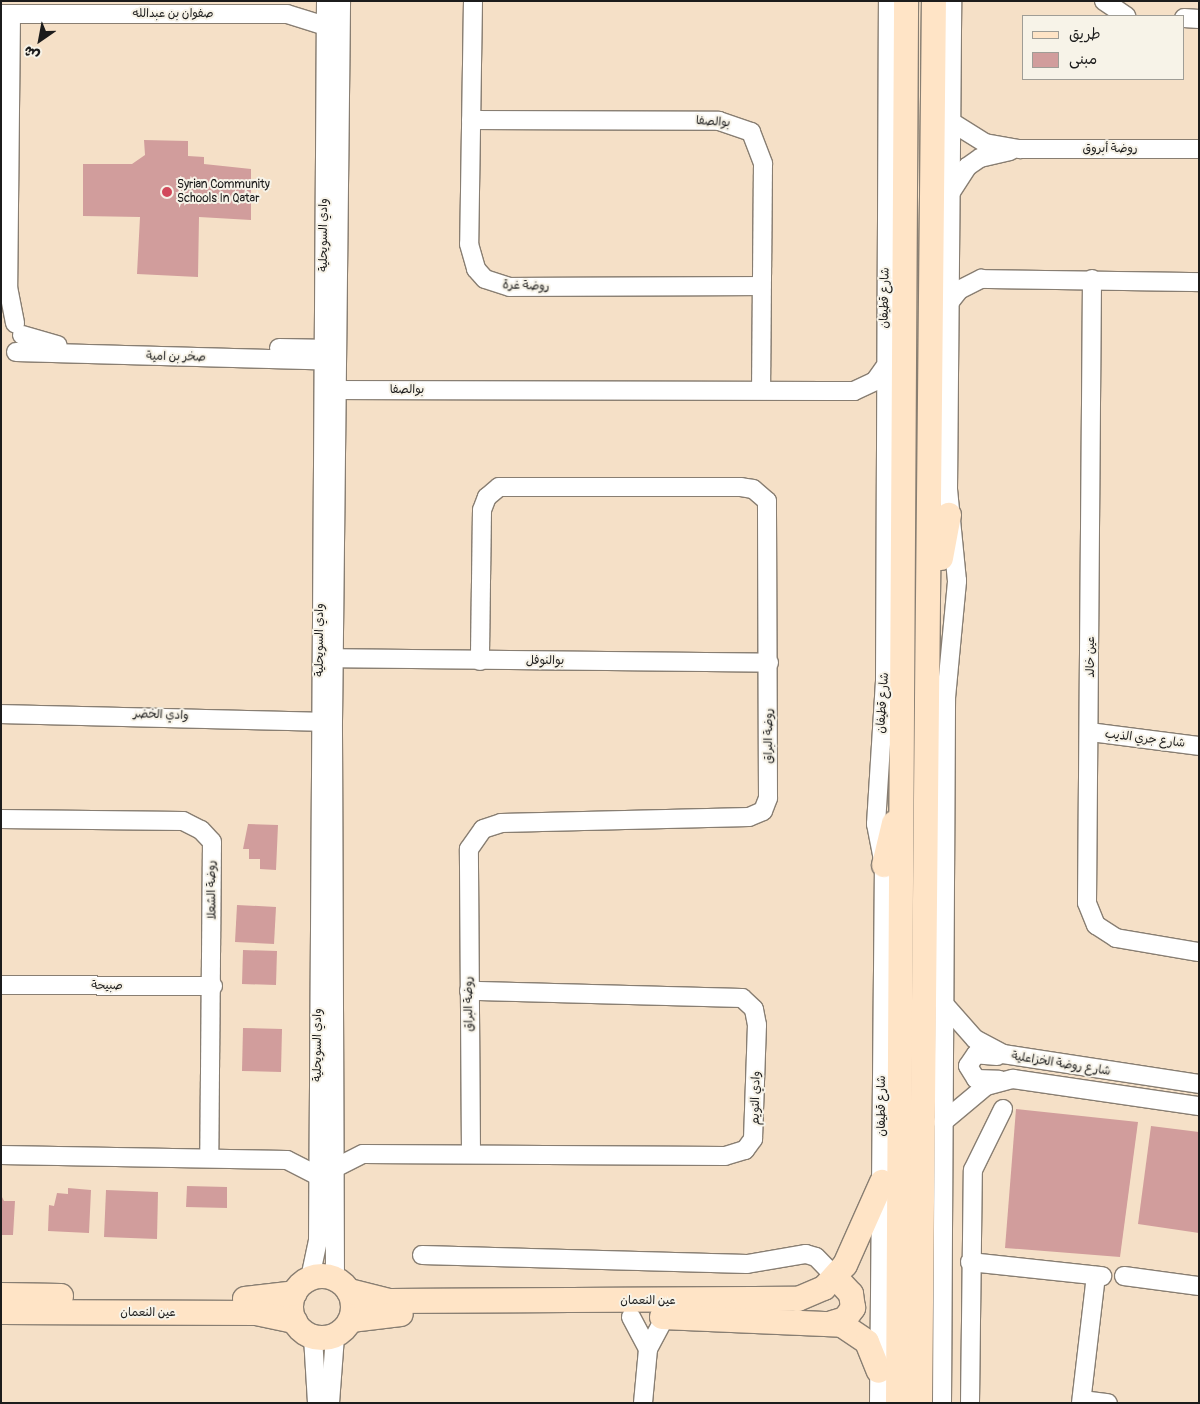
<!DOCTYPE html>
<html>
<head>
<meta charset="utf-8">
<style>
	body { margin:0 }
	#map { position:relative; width:1200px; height:1404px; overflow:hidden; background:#f5e0c7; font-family:Pangolin,"Playpen Sans Arabic",sans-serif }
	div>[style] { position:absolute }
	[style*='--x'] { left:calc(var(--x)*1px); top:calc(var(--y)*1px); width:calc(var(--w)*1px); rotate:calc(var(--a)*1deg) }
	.building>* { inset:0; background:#d19d9c }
	.roads { filter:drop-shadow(1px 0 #887e72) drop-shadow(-1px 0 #887e72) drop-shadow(0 1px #887e72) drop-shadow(0 -1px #887e72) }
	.street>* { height:18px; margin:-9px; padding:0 9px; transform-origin:9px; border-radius:9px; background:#fff }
	.secondary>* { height:24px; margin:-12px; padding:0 12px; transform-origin:12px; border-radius:12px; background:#ffe4c6 }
	.secondary>.ring { margin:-12px; padding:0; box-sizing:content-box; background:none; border:24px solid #ffe4c6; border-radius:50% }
	.dots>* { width:14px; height:14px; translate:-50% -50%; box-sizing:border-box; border:2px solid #f7f3e8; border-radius:50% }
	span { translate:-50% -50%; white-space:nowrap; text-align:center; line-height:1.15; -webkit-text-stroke:4px #f7f3e8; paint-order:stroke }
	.street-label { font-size:12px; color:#1c1c1c }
	.poi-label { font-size:12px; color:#1c1c1c }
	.left { translate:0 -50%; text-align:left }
	.frame { position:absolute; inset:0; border:2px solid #1c1c1c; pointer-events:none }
	.legend { position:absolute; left:1022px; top:15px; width:162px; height:65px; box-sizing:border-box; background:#f7f3e8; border:1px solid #9f9d96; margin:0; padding:6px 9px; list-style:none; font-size:15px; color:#1c1c1c }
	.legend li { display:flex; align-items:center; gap:10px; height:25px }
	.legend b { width:25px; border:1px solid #9f9d96 }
	.north { position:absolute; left:15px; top:15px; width:50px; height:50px; -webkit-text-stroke:4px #f7f3e8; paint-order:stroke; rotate:213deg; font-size:14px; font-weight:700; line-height:20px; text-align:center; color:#1c1c1c }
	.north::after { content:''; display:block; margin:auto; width:18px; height:22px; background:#1c1c1c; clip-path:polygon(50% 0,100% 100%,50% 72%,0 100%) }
</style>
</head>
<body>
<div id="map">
	<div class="building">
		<div style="clip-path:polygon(144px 140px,188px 141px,188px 156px,204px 157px,204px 164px,251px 169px,251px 220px,199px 217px,198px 277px,137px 274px,140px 217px,83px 216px,83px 164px,132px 164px,145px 155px)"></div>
		<div style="clip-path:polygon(248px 824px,278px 825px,276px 870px,260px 869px,260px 859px,249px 859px,249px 849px,243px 849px)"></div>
		<div style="clip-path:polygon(237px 905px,276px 907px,274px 944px,235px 942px)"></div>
		<div style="clip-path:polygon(243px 950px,277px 951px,276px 985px,242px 984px)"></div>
		<div style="clip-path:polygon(243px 1028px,282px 1029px,281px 1072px,242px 1071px)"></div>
		<div style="clip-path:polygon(1016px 1109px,1138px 1122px,1120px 1257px,1005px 1248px)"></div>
		<div style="clip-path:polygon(1151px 1126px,1199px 1132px,1199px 1233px,1138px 1224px)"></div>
		<div style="clip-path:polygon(187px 1186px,227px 1187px,227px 1208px,186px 1207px)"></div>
		<div style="clip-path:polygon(68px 1188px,91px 1190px,89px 1233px,48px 1231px,49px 1205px,54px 1206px,57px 1193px,68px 1194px)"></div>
		<div style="clip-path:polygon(106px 1190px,158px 1192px,157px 1239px,104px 1237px)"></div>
		<div style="clip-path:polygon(1px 1195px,4px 1201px,15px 1201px,13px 1235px,1px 1235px)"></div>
	</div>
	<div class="roads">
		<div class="street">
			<div style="--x:473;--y:1;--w:243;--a:90.9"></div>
			<div style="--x:469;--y:244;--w:26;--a:74"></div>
			<div style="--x:476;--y:269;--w:13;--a:48"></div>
			<div style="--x:485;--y:279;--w:26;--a:18"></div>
			<div style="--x:510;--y:287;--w:251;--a:-0.2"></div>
			<div style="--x:1104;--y:1;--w:27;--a:34"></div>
			<div style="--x:1;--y:14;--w:286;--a:0"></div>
			<div style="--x:287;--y:14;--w:50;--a:17.4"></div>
			<div style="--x:11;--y:14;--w:273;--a:90.6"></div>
			<div style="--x:8;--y:287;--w:37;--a:79"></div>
			<div style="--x:1184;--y:18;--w:15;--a:4"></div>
			<div style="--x:945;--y:118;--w:47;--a:32"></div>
			<div style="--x:985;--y:143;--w:36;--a:10"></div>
			<div style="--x:1020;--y:149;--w:179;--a:0"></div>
			<div style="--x:471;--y:120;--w:248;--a:0.2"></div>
			<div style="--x:719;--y:121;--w:34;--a:19"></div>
			<div style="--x:751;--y:132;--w:34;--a:69"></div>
			<div style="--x:763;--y:164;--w:226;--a:90.5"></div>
			<div style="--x:951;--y:192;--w:30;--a:-57"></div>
			<div style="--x:967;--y:167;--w:16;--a:-35"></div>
			<div style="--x:980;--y:158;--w:31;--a:-13"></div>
			<div style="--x:1092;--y:279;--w:624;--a:90.46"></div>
			<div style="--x:1087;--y:903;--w:24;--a:68"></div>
			<div style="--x:1096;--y:925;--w:24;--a:33"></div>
			<div style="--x:1116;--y:938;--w:84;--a:9.6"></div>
			<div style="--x:949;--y:303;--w:16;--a:-52"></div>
			<div style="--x:959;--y:290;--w:25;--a:-27"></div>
			<div style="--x:981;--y:279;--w:218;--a:0.8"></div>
			<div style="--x:22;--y:335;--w:37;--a:16"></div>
			<div style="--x:279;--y:348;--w:54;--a:1.1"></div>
			<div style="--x:16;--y:352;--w:317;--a:1.6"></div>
			<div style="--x:326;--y:390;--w:528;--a:0.11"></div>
			<div style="--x:854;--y:391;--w:23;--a:-25"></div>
			<div style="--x:875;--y:381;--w:16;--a:-55"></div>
			<div style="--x:323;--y:658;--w:446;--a:0.6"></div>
			<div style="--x:1;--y:714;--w:330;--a:1.4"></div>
			<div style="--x:1090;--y:732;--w:110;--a:7.3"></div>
			<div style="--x:1;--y:819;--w:182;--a:0.6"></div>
			<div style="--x:183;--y:821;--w:20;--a:27"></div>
			<div style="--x:201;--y:830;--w:16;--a:47"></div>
			<div style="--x:212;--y:842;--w:314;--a:90.5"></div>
			<div style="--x:1;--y:985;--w:212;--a:0.3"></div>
			<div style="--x:944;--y:1004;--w:47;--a:48.5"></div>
			<div style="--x:975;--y:1039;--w:32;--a:28"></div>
			<div style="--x:1003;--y:1054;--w:198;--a:8.7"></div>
			<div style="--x:997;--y:1056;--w:21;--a:-175"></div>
			<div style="--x:976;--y:1054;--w:14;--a:124"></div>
			<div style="--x:968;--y:1066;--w:15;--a:58"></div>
			<div style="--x:976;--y:1079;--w:23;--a:2"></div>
			<div style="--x:943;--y:1122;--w:56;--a:-39.9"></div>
			<div style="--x:986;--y:1086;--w:28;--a:-15"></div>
			<div style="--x:1013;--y:1079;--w:188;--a:8.3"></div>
			<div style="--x:471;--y:1153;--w:304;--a:-90.4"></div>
			<div style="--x:469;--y:849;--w:24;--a:-55"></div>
			<div style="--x:483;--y:829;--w:19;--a:-18"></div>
			<div style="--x:501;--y:823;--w:248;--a:-1.4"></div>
			<div style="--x:749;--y:817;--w:15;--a:-23"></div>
			<div style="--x:763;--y:811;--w:14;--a:-69"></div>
			<div style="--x:768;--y:798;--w:297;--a:-90.2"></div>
			<div style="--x:767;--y:501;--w:18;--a:-139"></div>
			<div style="--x:753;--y:489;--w:12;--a:-171"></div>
			<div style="--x:741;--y:487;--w:242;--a:180"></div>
			<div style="--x:499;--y:487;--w:16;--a:140"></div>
			<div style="--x:487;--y:497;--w:14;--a:111"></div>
			<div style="--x:482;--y:510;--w:151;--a:90.8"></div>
			<div style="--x:1;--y:1155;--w:286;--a:1"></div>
			<div style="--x:287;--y:1160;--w:35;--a:27"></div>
			<div style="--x:335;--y:1168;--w:31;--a:-27"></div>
			<div style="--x:363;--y:1154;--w:362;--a:0.3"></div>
			<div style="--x:725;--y:1156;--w:21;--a:-17"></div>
			<div style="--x:745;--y:1150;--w:14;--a:-54"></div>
			<div style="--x:753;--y:1139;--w:114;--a:-88"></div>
			<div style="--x:757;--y:1025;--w:16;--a:-101"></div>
			<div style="--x:754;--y:1009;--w:16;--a:-137"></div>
			<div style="--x:742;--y:998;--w:273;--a:-178.5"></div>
			<div style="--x:422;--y:1255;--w:325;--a:1.6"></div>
			<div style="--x:747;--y:1264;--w:60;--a:-9.6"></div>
			<div style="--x:806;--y:1254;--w:10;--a:17"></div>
			<div style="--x:816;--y:1257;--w:29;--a:46"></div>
			<div style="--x:970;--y:1262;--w:133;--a:6.1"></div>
			<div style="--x:1124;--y:1276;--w:76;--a:7.6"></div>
			<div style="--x:310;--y:1278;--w:38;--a:-78"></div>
			<div style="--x:318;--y:1241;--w:1240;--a:-89.63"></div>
			<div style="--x:335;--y:1279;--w:557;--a:-90.21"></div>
			<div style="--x:333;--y:722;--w:721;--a:-89.36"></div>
			<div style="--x:631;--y:1317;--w:36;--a:62"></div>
			<div style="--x:313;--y:1337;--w:66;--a:86.5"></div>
			<div style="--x:1082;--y:1400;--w:26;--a:7"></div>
			<div style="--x:330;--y:1403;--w:67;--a:-85.7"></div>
			<div style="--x:643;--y:1403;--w:54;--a:-84.7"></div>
			<div style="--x:648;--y:1349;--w:36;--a:-62"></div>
			<div style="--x:879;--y:1403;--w:538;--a:-89.47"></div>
			<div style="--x:884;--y:865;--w:42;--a:-101"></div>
			<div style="--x:876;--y:824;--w:145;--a:-86.4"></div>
			<div style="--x:885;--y:679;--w:678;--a:-89.75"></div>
			<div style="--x:942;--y:1403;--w:705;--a:-89.67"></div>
			<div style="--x:946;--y:698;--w:118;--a:-84.6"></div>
			<div style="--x:957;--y:581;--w:92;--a:-95.6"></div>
			<div style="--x:948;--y:489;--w:488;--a:-89.5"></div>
			<div style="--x:970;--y:1403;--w:233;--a:-89.3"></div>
			<div style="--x:973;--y:1170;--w:68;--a:-63.8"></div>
			<div style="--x:1081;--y:1403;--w:128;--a:-83.3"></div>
		</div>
		<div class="secondary">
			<div style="--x:941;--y:558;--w:44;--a:-79.5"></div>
			<div style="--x:884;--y:865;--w:43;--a:-76.6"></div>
			<div class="ring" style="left:291px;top:1276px;width:38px;height:38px"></div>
			<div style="--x:349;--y:1291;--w:41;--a:14"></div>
			<div style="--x:389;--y:1301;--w:409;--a:-0.3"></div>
			<div style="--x:798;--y:1299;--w:28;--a:-23"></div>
			<div style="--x:824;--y:1288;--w:31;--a:-48"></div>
			<div style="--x:845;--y:1265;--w:91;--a:-66"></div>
			<div style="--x:1;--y:1295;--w:60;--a:1"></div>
			<div style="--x:245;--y:1299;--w:50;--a:-6.8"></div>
			<div style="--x:1;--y:1312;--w:255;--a:0.2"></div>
			<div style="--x:256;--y:1313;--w:40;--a:12"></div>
			<div style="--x:662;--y:1317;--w:180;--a:2.5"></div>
			<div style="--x:842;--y:1325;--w:30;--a:34"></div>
			<div style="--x:867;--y:1342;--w:31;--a:68"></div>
			<div style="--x:351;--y:1320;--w:50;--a:-6.8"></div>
			<div style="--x:832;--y:1323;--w:14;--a:-17"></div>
			<div style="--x:845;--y:1319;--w:14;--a:-54"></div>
			<div style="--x:853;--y:1308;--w:14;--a:-98"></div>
			<div style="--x:851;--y:1294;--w:22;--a:-133"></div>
			<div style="--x:898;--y:1403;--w:1402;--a:-89.67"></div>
			<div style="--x:920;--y:1403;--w:1402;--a:-89.43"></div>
		</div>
	</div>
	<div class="dots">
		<div style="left:167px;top:192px;background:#d1495b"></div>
	</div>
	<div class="street-label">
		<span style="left:173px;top:14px">صفوان بن عبدالله</span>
		<span style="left:713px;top:122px;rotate:4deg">بوالصفا</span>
		<span style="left:1110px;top:149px">روضة أبروق</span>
		<span style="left:324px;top:235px;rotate:-90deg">وادي السويحلية</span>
		<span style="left:526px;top:286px;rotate:2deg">روضة غرة</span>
		<span style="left:885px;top:298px;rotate:-89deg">شارع قطيفان</span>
		<span style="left:176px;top:357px;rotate:1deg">صخر بن امية</span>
		<span style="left:407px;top:390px">بوالصفا</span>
		<span style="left:320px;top:640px;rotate:-90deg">وادي السويحلية</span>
		<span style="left:1091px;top:657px;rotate:-90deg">عين خالد</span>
		<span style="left:545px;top:661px">بوالنوفل</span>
		<span style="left:883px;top:703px;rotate:-86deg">شارع قطيفان</span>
		<span style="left:161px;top:715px;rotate:2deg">وادي الخضر</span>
		<span style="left:769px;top:736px;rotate:-90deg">روضة البراق</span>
		<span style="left:1145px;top:739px;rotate:7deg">شارع جري الذيب</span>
		<span style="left:212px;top:890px;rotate:-91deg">روضة الشعلا</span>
		<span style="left:107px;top:986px">صبيحة</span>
		<span style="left:469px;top:1004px;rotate:-91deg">روضة البراق</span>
		<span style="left:318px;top:1045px;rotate:-90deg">وادي السويحلية</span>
		<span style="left:1061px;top:1064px;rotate:9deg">شارع روضة الخزاعلية</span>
		<span style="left:756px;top:1098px;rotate:-89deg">وادي التويم</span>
		<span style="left:882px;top:1106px;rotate:-90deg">شارع قطيفان</span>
		<span style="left:648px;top:1301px">عين النعمان</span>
		<span style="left:148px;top:1313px">عين النعمان</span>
	</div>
	<div class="poi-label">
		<span class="left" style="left:177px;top:192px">Syrian Community<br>Schools In Qatar</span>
	</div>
	<div class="frame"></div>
	<ul class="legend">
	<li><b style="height:6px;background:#ffe4c6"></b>طريق</li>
	<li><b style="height:14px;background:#d19d9c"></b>مبنى</li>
	</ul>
	<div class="north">ش</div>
</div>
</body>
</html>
